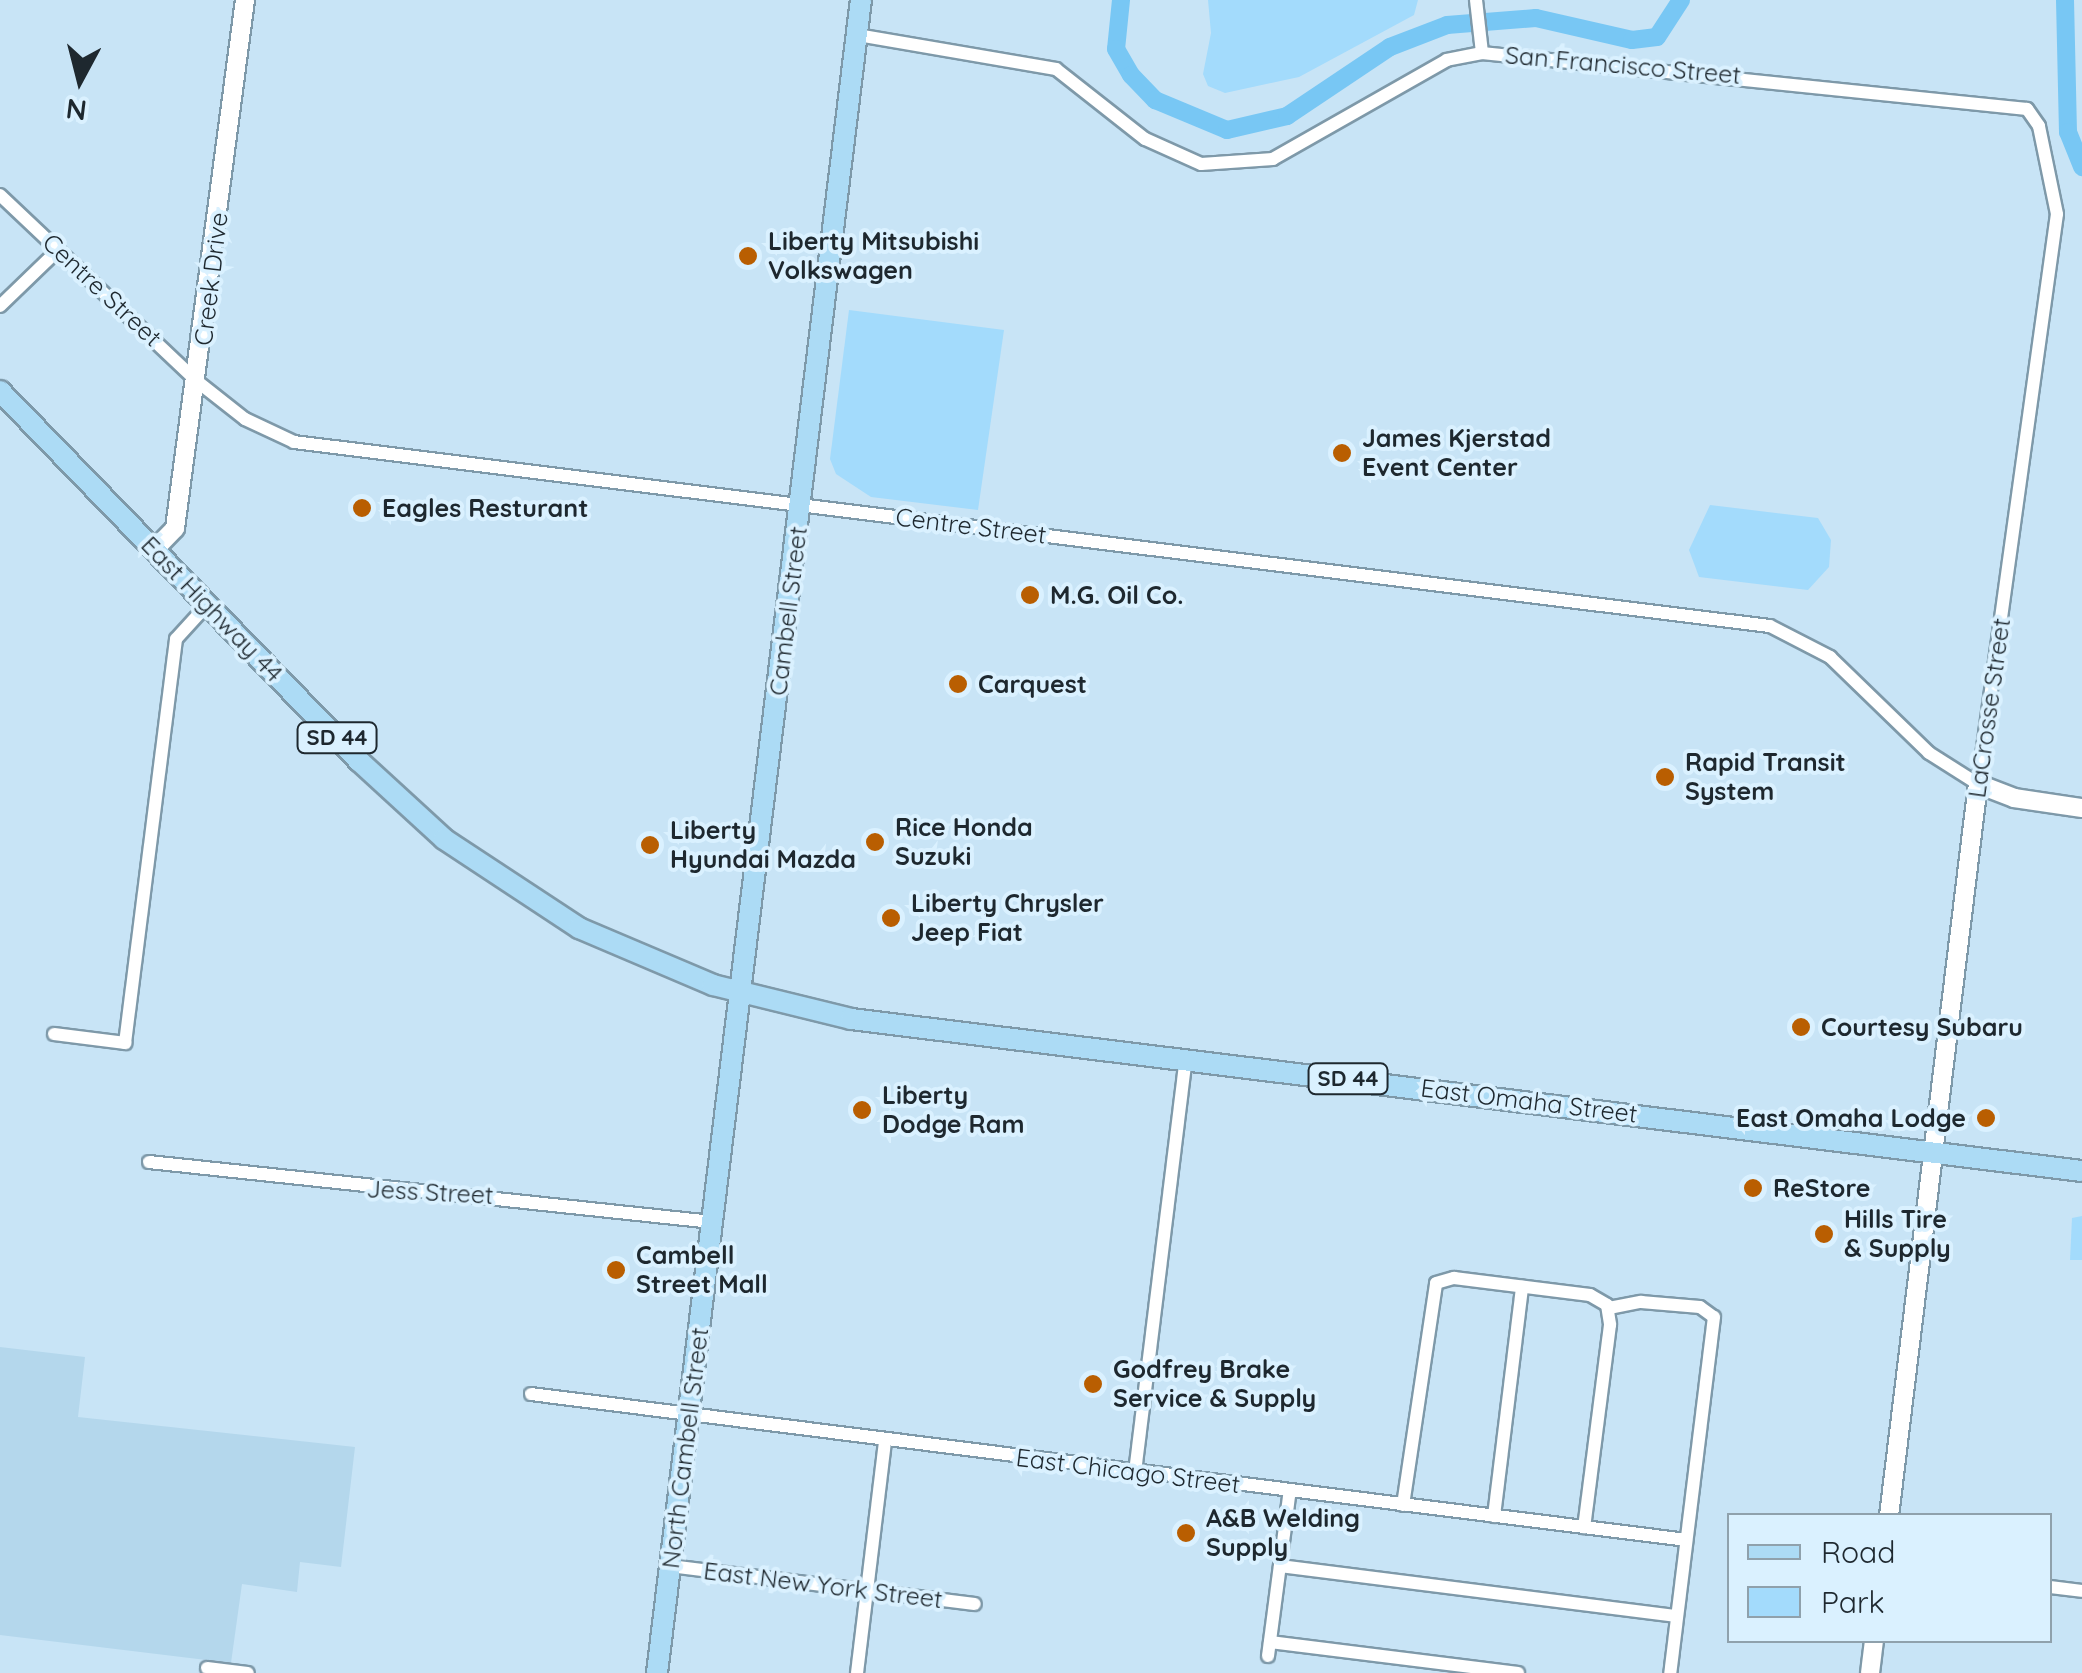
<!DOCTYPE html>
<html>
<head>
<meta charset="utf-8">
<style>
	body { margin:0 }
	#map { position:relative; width:2082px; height:1673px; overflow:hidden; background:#c8e4f6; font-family:Quicksand,sans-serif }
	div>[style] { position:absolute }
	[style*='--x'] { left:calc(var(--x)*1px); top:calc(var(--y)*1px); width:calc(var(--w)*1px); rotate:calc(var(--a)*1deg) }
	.built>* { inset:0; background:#b4d7ec }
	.green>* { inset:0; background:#a3dbfc }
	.river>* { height:18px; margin:-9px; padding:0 9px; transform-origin:9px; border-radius:9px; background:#78c7f4 }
	.roads { filter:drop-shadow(2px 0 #7e99a9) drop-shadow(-2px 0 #7e99a9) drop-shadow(0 2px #7e99a9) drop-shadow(0 -2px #7e99a9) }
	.street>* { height:12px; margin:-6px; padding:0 6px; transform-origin:6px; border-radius:6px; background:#fff }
	.secondary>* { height:18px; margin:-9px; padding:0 9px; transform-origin:9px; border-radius:9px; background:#fff }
	.primary>* { height:20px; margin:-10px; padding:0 10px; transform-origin:10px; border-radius:10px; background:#acdbf5 }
	.dots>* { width:28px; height:28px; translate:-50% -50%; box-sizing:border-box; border:5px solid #daf1ff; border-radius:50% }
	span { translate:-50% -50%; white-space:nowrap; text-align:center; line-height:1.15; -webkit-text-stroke:8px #daf1ff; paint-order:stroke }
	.shield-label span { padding:2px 8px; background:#daf1ff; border:2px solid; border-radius:8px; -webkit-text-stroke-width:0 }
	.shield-label { font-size:22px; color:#1e282f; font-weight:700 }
	.street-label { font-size:25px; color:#1e282f }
	.poi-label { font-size:25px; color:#1e282f; font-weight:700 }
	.left { translate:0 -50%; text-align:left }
	.right { translate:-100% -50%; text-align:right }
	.legend { position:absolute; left:1727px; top:1513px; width:325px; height:130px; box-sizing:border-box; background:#daf1ff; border:2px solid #8fa1ac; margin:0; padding:12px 18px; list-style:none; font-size:30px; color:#1e282f }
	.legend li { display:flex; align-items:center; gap:20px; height:50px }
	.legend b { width:50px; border:2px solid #8fa1ac }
	.north { position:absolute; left:30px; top:30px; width:100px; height:100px; -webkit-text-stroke:8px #daf1ff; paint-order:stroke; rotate:187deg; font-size:28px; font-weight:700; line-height:40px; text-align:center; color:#1e282f }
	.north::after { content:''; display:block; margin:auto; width:35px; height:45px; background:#1e282f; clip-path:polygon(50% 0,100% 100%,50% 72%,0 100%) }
</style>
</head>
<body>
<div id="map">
	<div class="built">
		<div style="clip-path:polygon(0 1347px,85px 1357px,78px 1417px,355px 1447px,341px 1567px,300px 1562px,297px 1592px,242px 1584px,231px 1663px,0 1635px)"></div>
	</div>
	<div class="green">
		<div style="clip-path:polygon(1208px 0,1418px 0,1414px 15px,1299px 77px,1225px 93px,1208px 86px,1203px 74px,1211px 33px)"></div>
		<div style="clip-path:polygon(849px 310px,1004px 330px,978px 510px,871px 497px,836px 474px,830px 459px)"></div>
		<div style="clip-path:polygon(1710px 505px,1818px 518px,1831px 540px,1829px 567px,1808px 590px,1699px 577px,1689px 550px)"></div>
		<div style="clip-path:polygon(2082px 1216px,2082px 1260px,2070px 1260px,2072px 1218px)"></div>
	</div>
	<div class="river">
		<div style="--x:1121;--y:0;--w:49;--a:95.8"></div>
		<div style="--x:1116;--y:49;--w:30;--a:60"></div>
		<div style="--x:1131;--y:75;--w:35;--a:46"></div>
		<div style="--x:1155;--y:100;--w:78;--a:22.6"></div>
		<div style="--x:1227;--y:130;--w:62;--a:-13.1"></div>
		<div style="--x:1287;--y:116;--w:124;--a:-33.8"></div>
		<div style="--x:1390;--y:47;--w:61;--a:-21.1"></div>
		<div style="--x:1447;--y:25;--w:89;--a:-4.5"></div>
		<div style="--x:1536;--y:18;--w:98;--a:12.9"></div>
		<div style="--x:1632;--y:40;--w:25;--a:-7"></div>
		<div style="--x:1657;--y:37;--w:44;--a:-57"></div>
		<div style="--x:2065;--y:0;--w:132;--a:88.7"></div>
		<div style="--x:2068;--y:132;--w:38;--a:68"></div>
	</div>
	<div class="roads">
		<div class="street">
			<div style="--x:1476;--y:0;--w:53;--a:83.5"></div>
			<div style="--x:0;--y:195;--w:272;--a:43.4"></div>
			<div style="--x:198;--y:382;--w:60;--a:38.2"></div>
			<div style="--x:245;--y:419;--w:54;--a:25.1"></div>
			<div style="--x:294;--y:442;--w:1487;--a:7.11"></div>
			<div style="--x:1770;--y:626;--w:68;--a:27.3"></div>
			<div style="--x:1830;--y:657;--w:138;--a:44.1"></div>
			<div style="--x:1929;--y:753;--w:58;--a:32.3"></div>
			<div style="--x:1978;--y:784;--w:575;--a:-82.11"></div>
			<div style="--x:2057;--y:214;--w:90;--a:-101.6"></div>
			<div style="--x:2039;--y:126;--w:21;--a:-125"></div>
			<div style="--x:2027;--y:109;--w:548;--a:-174.13"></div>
			<div style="--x:1482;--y:53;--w:36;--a:169"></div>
			<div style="--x:1447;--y:60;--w:200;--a:150.4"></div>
			<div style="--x:1273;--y:159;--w:72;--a:176"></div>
			<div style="--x:1201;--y:164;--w:61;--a:-155.9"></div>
			<div style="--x:1145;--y:139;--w:113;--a:-141.8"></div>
			<div style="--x:1056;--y:69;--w:202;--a:-170.3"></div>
			<div style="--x:0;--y:306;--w:81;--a:-44"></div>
			<div style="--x:54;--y:1034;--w:72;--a:7.2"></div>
			<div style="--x:125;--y:1043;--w:407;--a:-82.8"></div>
			<div style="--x:176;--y:639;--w:46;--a:-47.6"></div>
			<div style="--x:149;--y:1162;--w:566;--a:6.08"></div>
			<div style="--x:1609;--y:1308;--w:33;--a:-11"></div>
			<div style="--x:1641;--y:1302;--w:59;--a:4.8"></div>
			<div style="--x:1700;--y:1307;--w:17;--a:36"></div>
			<div style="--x:1714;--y:1317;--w:359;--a:97"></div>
			<div style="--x:531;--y:1394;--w:1164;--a:7.2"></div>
			<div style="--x:1135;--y:1472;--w:417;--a:-83"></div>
			<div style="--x:1403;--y:1505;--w:224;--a:-81.5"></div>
			<div style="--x:1436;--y:1283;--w:19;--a:-16"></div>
			<div style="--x:1454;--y:1278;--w:137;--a:7.1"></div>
			<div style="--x:1590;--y:1295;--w:20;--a:30"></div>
			<div style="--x:1607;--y:1305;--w:20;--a:81"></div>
			<div style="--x:1610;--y:1325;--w:204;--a:97.3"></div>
			<div style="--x:1494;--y:1516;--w:231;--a:-83"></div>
			<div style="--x:670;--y:1566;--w:307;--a:7.1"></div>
			<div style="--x:1280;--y:1566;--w:400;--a:7.2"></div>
			<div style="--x:2050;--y:1587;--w:32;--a:7"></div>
			<div style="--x:1270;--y:1642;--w:250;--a:7.1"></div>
			<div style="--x:1268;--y:1656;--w:167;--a:-82.5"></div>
			<div style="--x:207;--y:1668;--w:41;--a:7"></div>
			<div style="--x:857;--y:1673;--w:234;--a:-83.1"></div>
		</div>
		<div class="secondary">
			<div style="--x:155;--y:549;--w:29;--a:-46"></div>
			<div style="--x:175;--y:528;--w:533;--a:-82.45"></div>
			<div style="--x:1889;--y:1516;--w:737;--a:-83.07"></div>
			<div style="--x:1978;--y:784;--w:39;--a:21"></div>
			<div style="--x:2014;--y:798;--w:69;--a:8.4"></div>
			<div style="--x:1870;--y:1673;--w:33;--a:-83"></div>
		</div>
		<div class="primary">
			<div style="--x:0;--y:391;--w:516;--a:45.86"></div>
			<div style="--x:359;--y:761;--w:115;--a:42.5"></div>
			<div style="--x:444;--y:839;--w:162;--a:33.4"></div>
			<div style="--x:579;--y:928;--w:146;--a:23"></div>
			<div style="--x:713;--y:985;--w:142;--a:13.8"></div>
			<div style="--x:851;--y:1019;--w:1240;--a:7.04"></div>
			<div style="--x:657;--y:1673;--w:1685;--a:-83.05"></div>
		</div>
	</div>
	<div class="dots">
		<div style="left:748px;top:256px;background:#b95e01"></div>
		<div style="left:1342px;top:453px;background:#b95e01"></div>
		<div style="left:362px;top:508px;background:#b95e01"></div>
		<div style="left:1030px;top:595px;background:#b95e01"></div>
		<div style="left:958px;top:684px;background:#b95e01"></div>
		<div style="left:1665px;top:777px;background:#b95e01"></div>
		<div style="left:875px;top:842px;background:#b95e01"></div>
		<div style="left:650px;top:845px;background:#b95e01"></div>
		<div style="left:891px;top:918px;background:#b95e01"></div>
		<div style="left:1801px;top:1027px;background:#b95e01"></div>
		<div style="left:862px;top:1110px;background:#b95e01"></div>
		<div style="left:1986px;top:1118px;background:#b95e01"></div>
		<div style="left:1753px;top:1188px;background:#b95e01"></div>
		<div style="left:1824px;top:1234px;background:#b95e01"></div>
		<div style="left:616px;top:1270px;background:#b95e01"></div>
		<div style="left:1093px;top:1384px;background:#b95e01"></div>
		<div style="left:1186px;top:1533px;background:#b95e01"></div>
	</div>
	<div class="shield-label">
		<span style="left:337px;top:738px">SD 44</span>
		<span style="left:1348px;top:1079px">SD 44</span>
	</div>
	<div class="street-label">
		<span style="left:1623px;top:65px;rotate:5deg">San Francisco Street</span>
		<span style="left:211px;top:279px;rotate:-83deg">Creek Drive</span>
		<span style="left:102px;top:290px;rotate:43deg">Centre Street</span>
		<span style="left:971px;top:526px;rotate:7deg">Centre Street</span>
		<span style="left:212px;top:609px;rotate:46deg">East Highway 44</span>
		<span style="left:788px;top:611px;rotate:-83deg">Cambell Street</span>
		<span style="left:1989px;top:708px;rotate:-82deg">LaCrosse Street</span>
		<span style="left:1529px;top:1101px;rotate:7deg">East Omaha Street</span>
		<span style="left:430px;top:1192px;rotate:3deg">Jess Street</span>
		<span style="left:685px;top:1448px;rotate:-83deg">North Cambell Street</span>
		<span style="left:1128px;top:1471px;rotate:7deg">East Chicago Street</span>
		<span style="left:823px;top:1585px;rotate:7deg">East New York Street</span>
	</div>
	<div class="poi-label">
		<span class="left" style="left:768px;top:256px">Liberty Mitsubishi<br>Volkswagen</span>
		<span class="left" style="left:1362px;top:453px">James Kjerstad<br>Event Center</span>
		<span class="left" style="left:382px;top:508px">Eagles Resturant</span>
		<span class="left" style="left:1050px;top:595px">M.G. Oil Co.</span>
		<span class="left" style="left:978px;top:684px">Carquest</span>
		<span class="left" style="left:1685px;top:777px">Rapid Transit<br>System</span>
		<span class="left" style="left:895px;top:842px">Rice Honda<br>Suzuki</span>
		<span class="left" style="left:670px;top:845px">Liberty<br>Hyundai Mazda</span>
		<span class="left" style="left:911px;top:918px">Liberty Chrysler<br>Jeep Fiat</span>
		<span class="left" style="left:1821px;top:1027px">Courtesy Subaru</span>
		<span class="left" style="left:882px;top:1110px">Liberty<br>Dodge Ram</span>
		<span class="right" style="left:1966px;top:1118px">East Omaha Lodge</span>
		<span class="left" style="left:1773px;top:1188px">ReStore</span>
		<span class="left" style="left:1844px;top:1234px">Hills Tire<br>&amp; Supply</span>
		<span class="left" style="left:636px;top:1270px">Cambell<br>Street Mall</span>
		<span class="left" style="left:1113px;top:1384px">Godfrey Brake<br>Service &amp; Supply</span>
		<span class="left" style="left:1206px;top:1533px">A&amp;B Welding<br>Supply</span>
	</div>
	<ul class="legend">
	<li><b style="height:12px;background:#acdbf5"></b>Road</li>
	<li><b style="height:28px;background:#a3dbfc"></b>Park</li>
	</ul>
	<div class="north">N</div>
</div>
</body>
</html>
